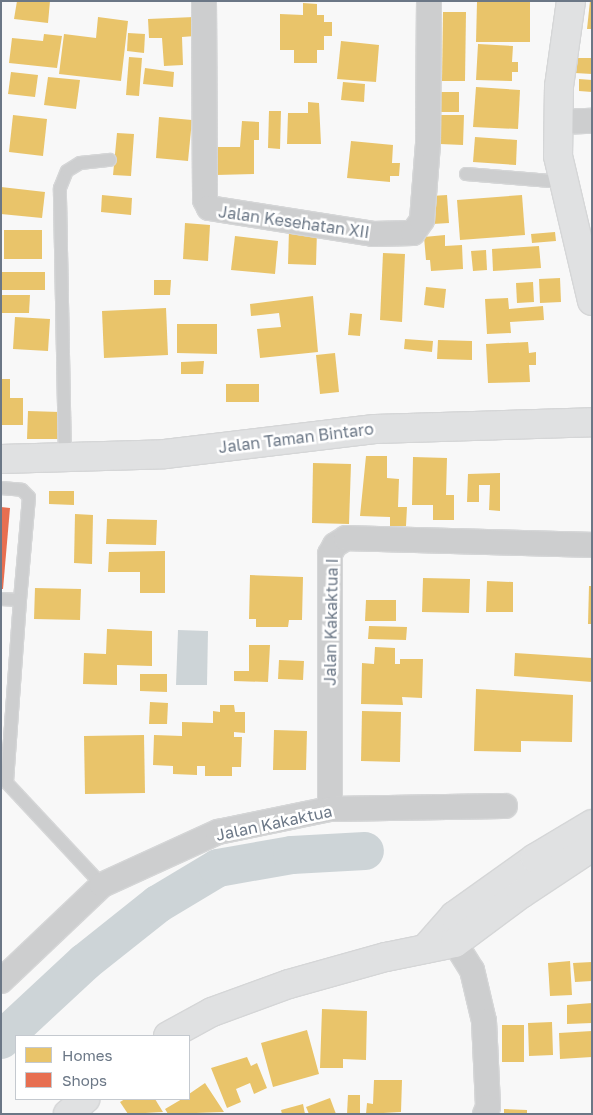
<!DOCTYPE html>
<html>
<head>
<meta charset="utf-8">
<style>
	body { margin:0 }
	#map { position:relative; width:593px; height:1115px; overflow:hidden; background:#f8f8f8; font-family:"Golos Text",sans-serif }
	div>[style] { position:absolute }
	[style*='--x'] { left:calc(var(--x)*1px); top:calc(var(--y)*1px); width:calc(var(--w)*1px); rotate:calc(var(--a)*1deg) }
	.water>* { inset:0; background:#cdd4d7 }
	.homes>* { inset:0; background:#e9c46a }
	.shops>* { inset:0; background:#e76f51 }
	.river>* { height:38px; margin:-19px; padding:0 19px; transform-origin:19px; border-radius:19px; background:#cdd4d7 }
	.roads { filter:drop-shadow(1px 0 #d5d6d7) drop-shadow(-1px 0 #d5d6d7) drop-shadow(0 1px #d5d6d7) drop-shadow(0 -1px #d5d6d7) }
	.lane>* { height:12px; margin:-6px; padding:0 6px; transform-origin:6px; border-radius:6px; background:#cdcecf }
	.street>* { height:24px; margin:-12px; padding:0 12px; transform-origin:12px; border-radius:12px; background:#cdcecf }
	.secondary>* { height:28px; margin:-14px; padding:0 14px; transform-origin:14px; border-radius:14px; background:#e0e1e2 }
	span { translate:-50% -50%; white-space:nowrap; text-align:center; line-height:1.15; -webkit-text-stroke:5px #fff; paint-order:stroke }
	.street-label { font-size:16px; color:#6b7786 }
	.frame { position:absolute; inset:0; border:2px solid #6b7786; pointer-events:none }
	.legend { position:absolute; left:15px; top:1035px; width:175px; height:65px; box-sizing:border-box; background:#fff; border:1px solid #c4c9cf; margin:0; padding:6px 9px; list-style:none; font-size:15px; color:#6b7786 }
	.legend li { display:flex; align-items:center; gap:10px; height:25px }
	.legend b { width:25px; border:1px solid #c4c9cf }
</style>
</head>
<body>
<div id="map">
	<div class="water">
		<div style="clip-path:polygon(178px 630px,208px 631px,207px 685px,176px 685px)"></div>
	</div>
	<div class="homes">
		<div style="clip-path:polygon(17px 1px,50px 1px,48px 23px,14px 19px)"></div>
		<div style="clip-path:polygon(590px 1px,592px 1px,592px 29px,587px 29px)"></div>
		<div style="clip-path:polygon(477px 2px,530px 2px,530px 42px,476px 42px)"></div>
		<div style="clip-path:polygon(303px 3px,317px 4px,317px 15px,324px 15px,324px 22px,332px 22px,332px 36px,324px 36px,324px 50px,317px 50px,317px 63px,294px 63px,294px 50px,280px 50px,280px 14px,303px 15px)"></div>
		<div style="clip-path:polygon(443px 12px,466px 12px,465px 81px,442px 81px)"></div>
		<div style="clip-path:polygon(98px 17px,128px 21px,121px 81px,59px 74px,64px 34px,96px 38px)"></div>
		<div style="clip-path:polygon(194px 17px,195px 36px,182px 37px,183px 65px,164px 66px,162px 38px,149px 38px,148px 19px)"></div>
		<div style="clip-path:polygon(128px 33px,145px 34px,144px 53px,127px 51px)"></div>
		<div style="clip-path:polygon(44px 34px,62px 36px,57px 68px,9px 63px,12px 38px,43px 41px)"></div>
		<div style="clip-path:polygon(341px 41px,379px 45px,376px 82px,337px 79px)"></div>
		<div style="clip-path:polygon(478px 44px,513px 46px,512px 62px,518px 62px,518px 72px,512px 72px,512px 81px,476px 80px)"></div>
		<div style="clip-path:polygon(129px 57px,142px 58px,139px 96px,126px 95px)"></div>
		<div style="clip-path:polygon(576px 58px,592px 58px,592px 74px,575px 73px)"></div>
		<div style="clip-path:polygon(145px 68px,174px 72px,173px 87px,143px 84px)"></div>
		<div style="clip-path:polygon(11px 72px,38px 75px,35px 97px,8px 94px)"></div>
		<div style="clip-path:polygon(48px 77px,80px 80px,76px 109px,44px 105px)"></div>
		<div style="clip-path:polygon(579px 79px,592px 80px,592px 92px,579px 91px)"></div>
		<div style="clip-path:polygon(343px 82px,365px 84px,364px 102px,341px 100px)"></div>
		<div style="clip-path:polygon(476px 87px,520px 90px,518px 129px,473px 127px)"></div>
		<div style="clip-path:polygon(441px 92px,459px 92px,459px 112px,440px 112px)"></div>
		<div style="clip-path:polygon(308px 102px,319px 103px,321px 144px,287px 144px,288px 113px,308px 113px)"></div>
		<div style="clip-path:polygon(269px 111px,281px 111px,280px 149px,268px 148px)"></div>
		<div style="clip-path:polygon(13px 115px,47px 119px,43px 156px,9px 152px)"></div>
		<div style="clip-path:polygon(440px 115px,464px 115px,463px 145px,440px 144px)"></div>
		<div style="clip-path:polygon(159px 117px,192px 120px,188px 161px,156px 158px)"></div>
		<div style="clip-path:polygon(242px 121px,259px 122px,259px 140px,254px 140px,254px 174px,216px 175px,215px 147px,240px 147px)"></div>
		<div style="clip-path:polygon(117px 133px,134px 134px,131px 176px,113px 175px)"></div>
		<div style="clip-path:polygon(475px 137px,517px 140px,516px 165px,473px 162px)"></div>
		<div style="clip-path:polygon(351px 141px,393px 145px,392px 163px,400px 163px,399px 176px,390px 176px,390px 182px,347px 178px)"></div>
		<div style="clip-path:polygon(1px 187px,45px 192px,42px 218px,1px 214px)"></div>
		<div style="clip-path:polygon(102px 195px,132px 198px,131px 215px,101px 212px)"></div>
		<div style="clip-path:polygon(447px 195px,449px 223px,433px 224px,431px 196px)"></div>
		<div style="clip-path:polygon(522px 195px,525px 235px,460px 240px,457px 200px)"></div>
		<div style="clip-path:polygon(185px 223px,210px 225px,208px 261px,183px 259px)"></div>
		<div style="clip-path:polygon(4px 230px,42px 230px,42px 259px,4px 259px)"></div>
		<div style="clip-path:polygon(289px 230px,317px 231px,316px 265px,288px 264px)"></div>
		<div style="clip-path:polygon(555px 232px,556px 241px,532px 243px,531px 234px)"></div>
		<div style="clip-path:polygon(445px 235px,445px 246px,462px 245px,463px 269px,431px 271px,430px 260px,426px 260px,424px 237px)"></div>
		<div style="clip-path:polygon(235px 236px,278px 241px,275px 274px,231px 270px)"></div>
		<div style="clip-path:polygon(539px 246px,541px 268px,493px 271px,492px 249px)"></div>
		<div style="clip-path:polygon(486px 250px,487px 270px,473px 271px,471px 251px)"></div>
		<div style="clip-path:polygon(383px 253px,405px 254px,402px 322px,380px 320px)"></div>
		<div style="clip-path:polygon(1px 272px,45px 272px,45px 290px,1px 290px)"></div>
		<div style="clip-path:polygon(560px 278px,561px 302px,540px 303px,539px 279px)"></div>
		<div style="clip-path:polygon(154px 280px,171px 280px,170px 295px,154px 295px)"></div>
		<div style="clip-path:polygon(533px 282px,534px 302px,517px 303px,516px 283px)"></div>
		<div style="clip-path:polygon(426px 287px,446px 289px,444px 308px,424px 305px)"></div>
		<div style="clip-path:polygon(1px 295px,30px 295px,29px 313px,1px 313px)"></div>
		<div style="clip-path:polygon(313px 296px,318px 352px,260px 358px,257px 329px,281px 327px,279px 313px,251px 316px,250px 304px)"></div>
		<div style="clip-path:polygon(508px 298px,509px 309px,543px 306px,544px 320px,510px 322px,511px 333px,487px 334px,485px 299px)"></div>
		<div style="clip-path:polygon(166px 308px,168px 355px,104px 358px,102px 311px)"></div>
		<div style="clip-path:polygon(350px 313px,362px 314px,360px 336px,348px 335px)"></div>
		<div style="clip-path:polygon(15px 317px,50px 319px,48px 351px,13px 349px)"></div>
		<div style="clip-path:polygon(177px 324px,217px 324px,217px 354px,177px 353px)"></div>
		<div style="clip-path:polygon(405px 339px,433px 341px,432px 352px,404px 349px)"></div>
		<div style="clip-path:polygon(438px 340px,472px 341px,472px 360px,437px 359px)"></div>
		<div style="clip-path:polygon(528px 342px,529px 353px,536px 352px,536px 365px,529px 365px,530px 382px,488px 383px,486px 344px)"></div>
		<div style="clip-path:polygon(335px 353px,339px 392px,320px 394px,316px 355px)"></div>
		<div style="clip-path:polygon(204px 361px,203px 374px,181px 374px,181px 362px)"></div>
		<div style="clip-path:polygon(1px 379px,10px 379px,10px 398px,23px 398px,23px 425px,1px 425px)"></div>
		<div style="clip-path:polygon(226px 384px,259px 384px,259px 402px,226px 402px)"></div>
		<div style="clip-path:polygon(28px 411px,60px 412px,59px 439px,27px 439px)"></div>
		<div style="clip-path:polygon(366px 456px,387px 456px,387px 478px,399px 479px,398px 507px,407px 507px,406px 526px,390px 526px,390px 517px,360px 516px)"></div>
		<div style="clip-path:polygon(413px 457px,447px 458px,446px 495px,454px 495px,454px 520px,433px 520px,433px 505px,412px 505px)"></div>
		<div style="clip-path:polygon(313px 463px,351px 464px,349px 524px,312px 523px)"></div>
		<div style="clip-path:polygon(500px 473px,500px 511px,489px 510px,490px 485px,479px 485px,479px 502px,467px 502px,468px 474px)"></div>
		<div style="clip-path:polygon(49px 491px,74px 491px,74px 505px,49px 504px)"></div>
		<div style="clip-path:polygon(75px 514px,93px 515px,92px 564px,74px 563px)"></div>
		<div style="clip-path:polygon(107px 519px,157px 520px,156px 545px,106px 544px)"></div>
		<div style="clip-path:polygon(165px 551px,165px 593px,140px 593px,140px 572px,108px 572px,109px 552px)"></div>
		<div style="clip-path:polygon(250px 575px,303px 577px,302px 620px,289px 620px,288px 627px,256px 627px,256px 619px,249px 619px)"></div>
		<div style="clip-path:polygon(423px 578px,470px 579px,469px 613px,422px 612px)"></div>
		<div style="clip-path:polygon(487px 581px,513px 582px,513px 612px,486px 612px)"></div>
		<div style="clip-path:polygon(589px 586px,592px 586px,592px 624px,588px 624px)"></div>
		<div style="clip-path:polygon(35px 588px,81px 589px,80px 620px,34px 619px)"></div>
		<div style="clip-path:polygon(366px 600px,396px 600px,396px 621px,365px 621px)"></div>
		<div style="clip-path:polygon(369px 626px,407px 627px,406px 640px,368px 639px)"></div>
		<div style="clip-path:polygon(107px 629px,152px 631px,152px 666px,117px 665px,117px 685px,83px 684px,84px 653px,106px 654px)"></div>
		<div style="clip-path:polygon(249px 645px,270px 645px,268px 682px,234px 681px,234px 671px,249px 671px)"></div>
		<div style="clip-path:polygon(375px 647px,395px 648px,395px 664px,400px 664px,400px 659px,423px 659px,422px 698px,402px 697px,403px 705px,361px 704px,362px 663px,374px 664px)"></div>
		<div style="clip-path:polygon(515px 653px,592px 658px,592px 682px,514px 676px)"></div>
		<div style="clip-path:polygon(279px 660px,304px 661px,303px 680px,278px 679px)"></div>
		<div style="clip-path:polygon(140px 674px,167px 674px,167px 692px,140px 691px)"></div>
		<div style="clip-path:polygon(476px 689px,573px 695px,572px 742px,521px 741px,521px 752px,474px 751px)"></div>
		<div style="clip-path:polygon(150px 702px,168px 703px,167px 724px,149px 724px)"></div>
		<div style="clip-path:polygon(220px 705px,234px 705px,235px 712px,245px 712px,245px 733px,234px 732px,234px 737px,242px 737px,241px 767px,232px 767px,232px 776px,205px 776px,205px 766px,197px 766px,197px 775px,173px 774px,173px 766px,153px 765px,154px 735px,182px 736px,182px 722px,213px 723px,213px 711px,220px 712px)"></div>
		<div style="clip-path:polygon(362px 711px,401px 712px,400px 762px,361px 761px)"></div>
		<div style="clip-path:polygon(274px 730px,307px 731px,306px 770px,273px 770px)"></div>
		<div style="clip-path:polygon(144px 735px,145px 793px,85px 794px,84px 736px)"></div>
		<div style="clip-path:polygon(570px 961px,572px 995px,550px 996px,548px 963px)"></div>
		<div style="clip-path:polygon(592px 962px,592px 981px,575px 982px,573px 963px)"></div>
		<div style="clip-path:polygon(592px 1003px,592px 1023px,567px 1024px,567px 1005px)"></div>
		<div style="clip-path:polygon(322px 1009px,367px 1011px,366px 1060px,343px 1059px,343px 1068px,320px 1068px)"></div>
		<div style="clip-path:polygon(552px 1022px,553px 1055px,529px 1056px,528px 1023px)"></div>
		<div style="clip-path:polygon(502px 1025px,524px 1025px,524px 1062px,502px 1062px)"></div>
		<div style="clip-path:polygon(307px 1030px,319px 1074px,273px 1087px,261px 1043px)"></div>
		<div style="clip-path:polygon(592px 1031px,592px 1057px,560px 1059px,559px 1033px)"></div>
		<div style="clip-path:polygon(247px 1057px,251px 1066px,257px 1063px,267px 1088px,254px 1094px,250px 1083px,236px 1089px,241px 1102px,227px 1108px,211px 1068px)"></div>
		<div style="clip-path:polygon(374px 1080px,402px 1080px,401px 1112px,366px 1114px,367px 1103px,373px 1104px)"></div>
		<div style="clip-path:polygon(205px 1083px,224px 1112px,168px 1114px,165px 1109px,182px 1099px,189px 1099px,189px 1094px)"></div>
		<div style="clip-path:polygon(348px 1095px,360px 1095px,360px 1114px,347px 1114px)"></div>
		<div style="clip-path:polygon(330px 1098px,336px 1114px,309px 1114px,306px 1107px)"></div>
		<div style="clip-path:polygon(125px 1099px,155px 1099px,163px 1112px,128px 1114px,120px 1102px)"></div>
		<div style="clip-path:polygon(303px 1104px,305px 1114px,282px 1114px,281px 1110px)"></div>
		<div style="clip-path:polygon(504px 1109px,527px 1110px,527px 1114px,504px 1114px)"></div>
	</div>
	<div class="shops">
		<div style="clip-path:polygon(1px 507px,10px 508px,3px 589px,1px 589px)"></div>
	</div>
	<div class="river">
		<div style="--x:1;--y:1040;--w:115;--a:-42.9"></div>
		<div style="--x:85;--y:962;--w:93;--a:-38.5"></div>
		<div style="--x:158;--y:904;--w:70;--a:-31"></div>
		<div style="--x:218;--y:868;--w:75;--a:-10"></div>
		<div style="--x:292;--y:855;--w:73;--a:-3.1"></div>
	</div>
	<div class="roads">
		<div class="lane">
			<div style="--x:466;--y:174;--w:97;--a:4.7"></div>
			<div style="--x:65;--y:458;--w:270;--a:-91.1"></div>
			<div style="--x:60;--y:188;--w:18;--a:-68"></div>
			<div style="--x:67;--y:171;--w:15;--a:-32"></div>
			<div style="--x:80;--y:163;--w:30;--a:-6"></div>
			<div style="--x:1;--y:488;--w:21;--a:5"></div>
			<div style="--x:22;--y:490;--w:10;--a:45"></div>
			<div style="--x:29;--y:497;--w:103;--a:95"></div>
			<div style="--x:1;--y:599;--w:19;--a:3"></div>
			<div style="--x:20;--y:600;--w:183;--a:94.1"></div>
			<div style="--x:7;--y:783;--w:139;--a:47"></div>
		</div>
		<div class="street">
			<div style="--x:204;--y:1;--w:199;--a:89.7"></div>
			<div style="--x:205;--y:200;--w:9;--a:63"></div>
			<div style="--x:209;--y:208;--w:166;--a:9"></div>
			<div style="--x:373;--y:234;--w:40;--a:-1.4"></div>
			<div style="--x:413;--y:233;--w:16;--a:-55"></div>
			<div style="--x:422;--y:220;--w:76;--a:-85.5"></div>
			<div style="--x:428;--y:144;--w:143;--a:-89.6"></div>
			<div style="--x:558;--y:122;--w:34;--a:-2"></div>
			<div style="--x:330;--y:809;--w:255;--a:-90"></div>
			<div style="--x:330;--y:554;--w:10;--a:-61"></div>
			<div style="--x:335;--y:545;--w:13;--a:-32"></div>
			<div style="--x:346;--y:538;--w:246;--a:1.6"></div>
			<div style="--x:455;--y:943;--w:32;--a:58"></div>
			<div style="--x:472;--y:970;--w:52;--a:76.8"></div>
			<div style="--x:484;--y:1021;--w:86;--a:87.3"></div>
			<div style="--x:488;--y:1107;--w:8;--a:113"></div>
			<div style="--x:1;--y:981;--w:139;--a:-43.5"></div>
			<div style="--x:102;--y:885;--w:128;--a:-24.6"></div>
			<div style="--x:218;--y:832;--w:114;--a:-11.6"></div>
			<div style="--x:330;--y:809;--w:175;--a:-1"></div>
		</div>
		<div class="secondary">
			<div style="--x:571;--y:1;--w:86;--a:98"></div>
			<div style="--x:559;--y:86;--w:70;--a:90.8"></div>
			<div style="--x:558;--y:156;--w:149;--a:76.8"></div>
			<div style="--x:1;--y:459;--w:164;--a:-1.7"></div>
			<div style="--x:165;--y:454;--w:211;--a:-6.8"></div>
			<div style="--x:375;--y:429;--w:217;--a:-1.8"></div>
			<div style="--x:425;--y:949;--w:44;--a:-48.7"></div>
			<div style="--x:454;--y:916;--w:100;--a:-35.6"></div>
			<div style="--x:535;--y:858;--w:66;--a:-30.8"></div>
			<div style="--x:168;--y:1036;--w:50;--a:-28.6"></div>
			<div style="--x:212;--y:1012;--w:82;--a:-20"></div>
			<div style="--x:289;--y:984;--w:101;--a:-15.6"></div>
			<div style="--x:386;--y:957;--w:70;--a:-11.5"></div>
			<div style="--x:455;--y:943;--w:82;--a:-36.6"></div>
			<div style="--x:521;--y:894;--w:85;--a:-33.5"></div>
			<div style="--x:68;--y:1114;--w:23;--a:-41"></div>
		</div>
	</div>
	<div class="street-label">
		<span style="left:294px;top:222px;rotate:8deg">Jalan Kesehatan XII</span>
		<span style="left:296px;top:438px;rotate:-7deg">Jalan Taman Bintaro</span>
		<span style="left:331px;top:622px;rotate:-89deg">Jalan Kakaktua I</span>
		<span style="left:274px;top:823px;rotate:-12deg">Jalan Kakaktua</span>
	</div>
	<div class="frame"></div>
	<ul class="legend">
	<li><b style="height:14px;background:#e9c46a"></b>Homes</li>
	<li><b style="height:14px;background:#e76f51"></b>Shops</li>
	</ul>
</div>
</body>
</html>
